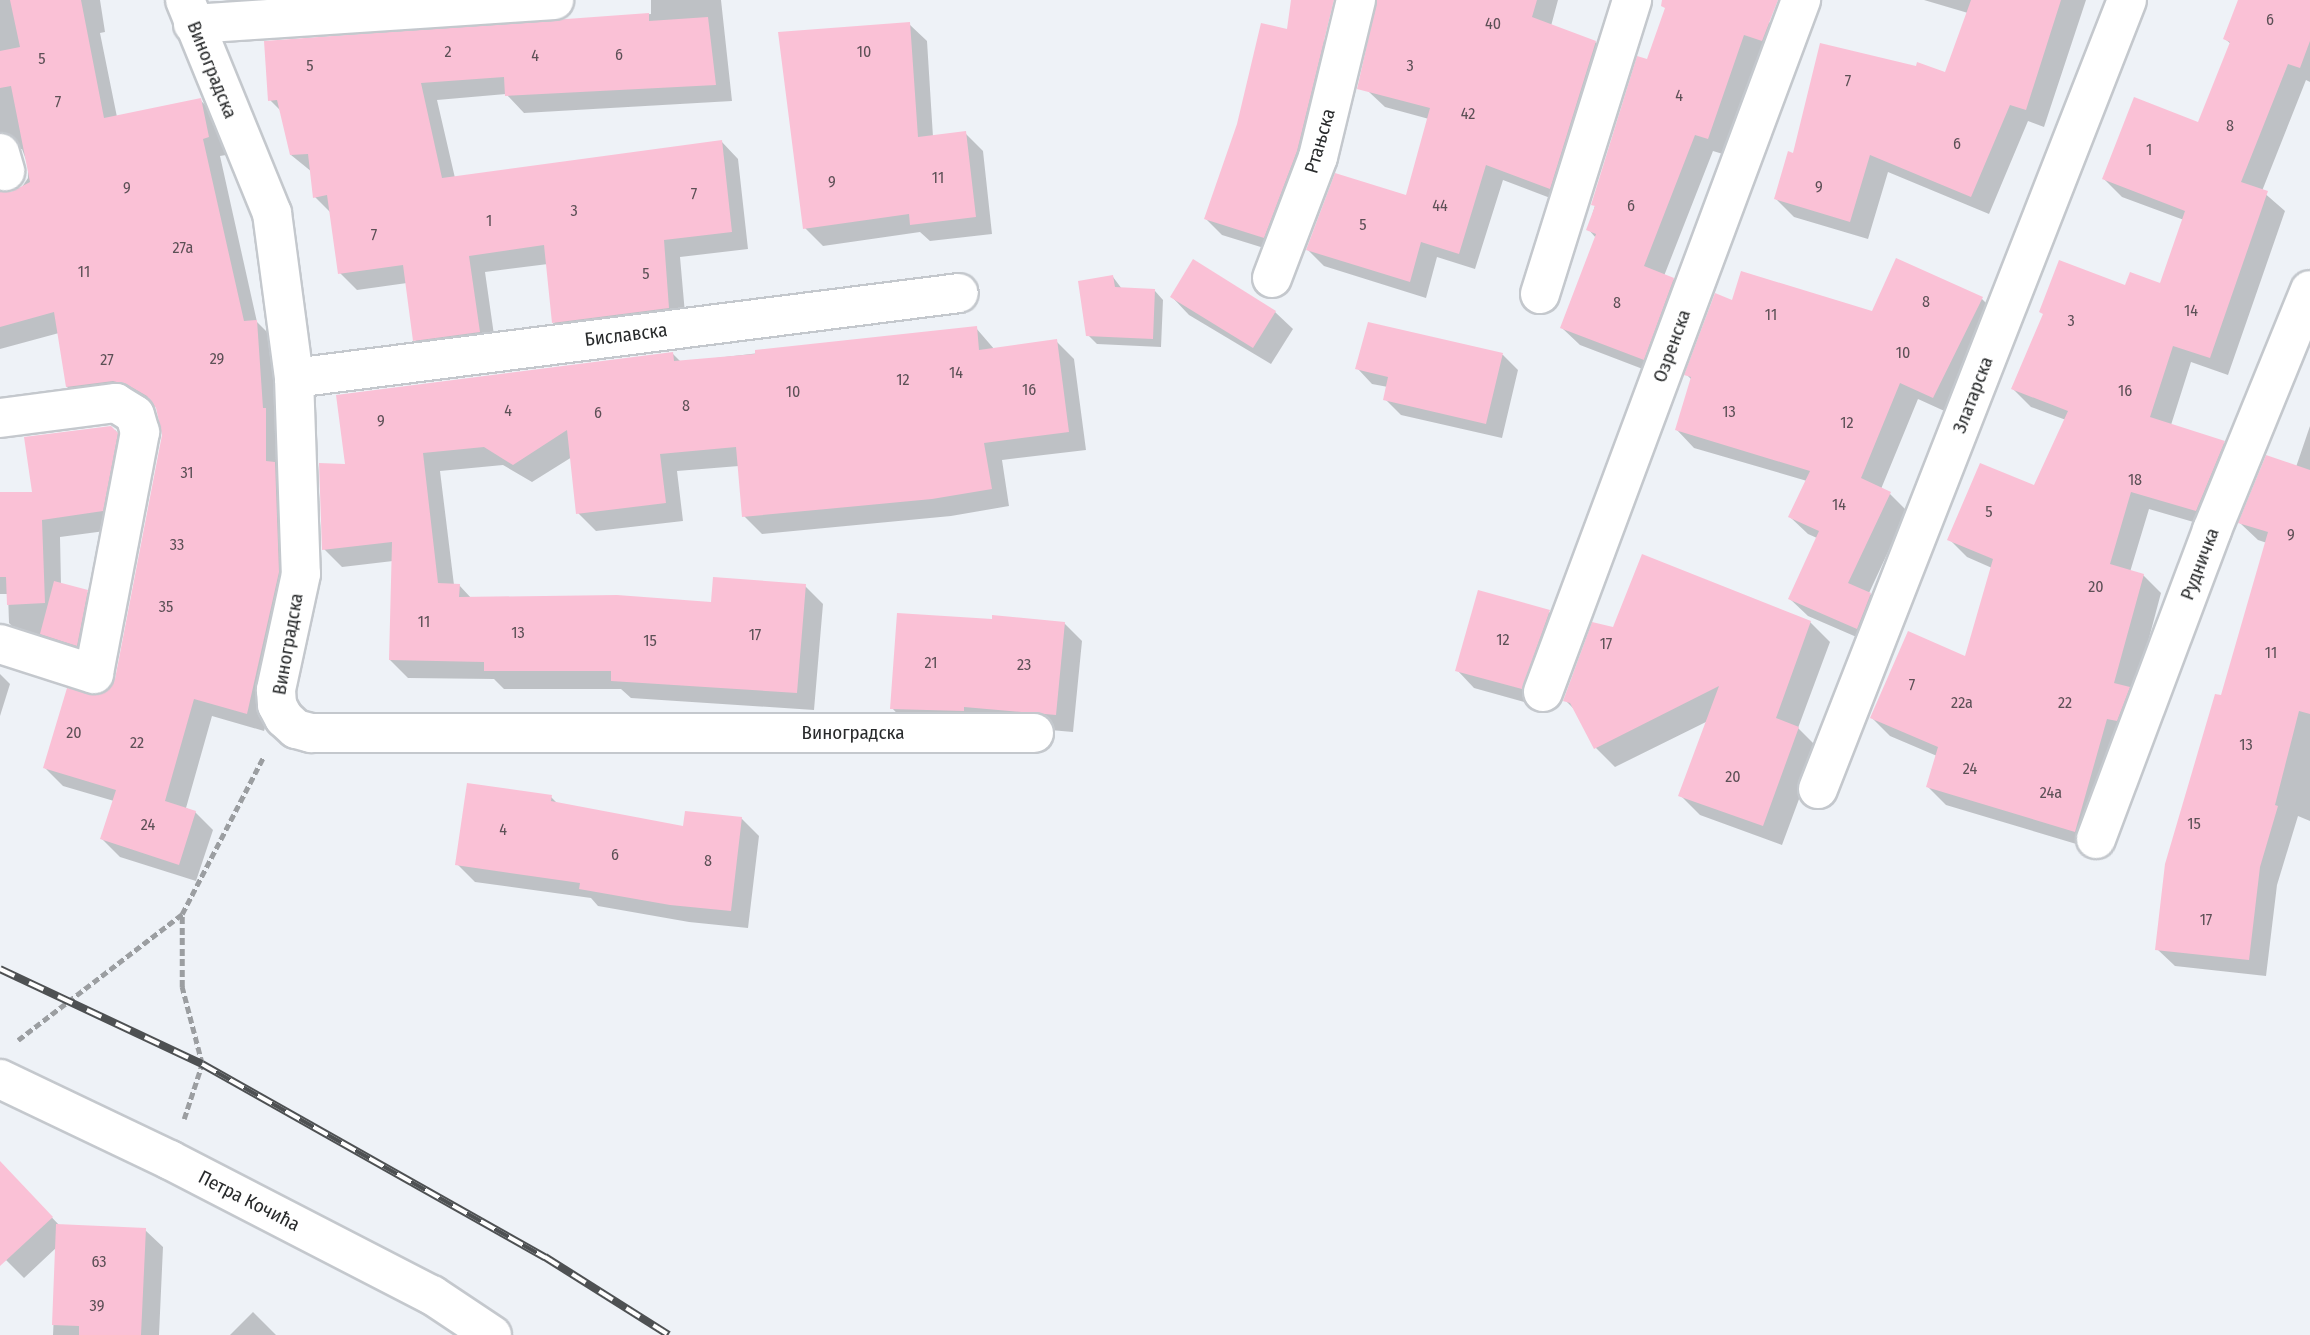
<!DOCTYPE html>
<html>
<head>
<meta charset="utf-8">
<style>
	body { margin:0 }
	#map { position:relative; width:2310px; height:1335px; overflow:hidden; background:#eef2f7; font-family:"Fira Sans Condensed",sans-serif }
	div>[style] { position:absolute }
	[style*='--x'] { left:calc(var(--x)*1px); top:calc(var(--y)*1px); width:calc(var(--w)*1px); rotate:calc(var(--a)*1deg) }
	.shadow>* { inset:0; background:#0003 }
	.building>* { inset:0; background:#fac1d6 }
	.path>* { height:4.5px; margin-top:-2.25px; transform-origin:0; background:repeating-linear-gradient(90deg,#9b9ea1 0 7px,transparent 0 10.5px) }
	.roads { filter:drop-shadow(2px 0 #c4c8cd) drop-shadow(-2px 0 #c4c8cd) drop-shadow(0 2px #c4c8cd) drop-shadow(0 -2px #c4c8cd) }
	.minor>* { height:38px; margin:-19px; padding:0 19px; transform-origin:19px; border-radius:19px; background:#fff }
	.rail>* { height:8px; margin-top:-4px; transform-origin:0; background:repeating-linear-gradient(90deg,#fff 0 16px,#4e5153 0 32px); box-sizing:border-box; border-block:2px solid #4e5153 }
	span { translate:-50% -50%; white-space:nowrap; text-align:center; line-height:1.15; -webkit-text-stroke:7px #fff; paint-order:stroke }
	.number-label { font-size:16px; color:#5c5056 }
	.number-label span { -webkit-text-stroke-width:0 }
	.street-label { font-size:19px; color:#282a2b }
</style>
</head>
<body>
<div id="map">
	<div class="shadow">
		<div style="clip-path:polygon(0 0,100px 0,105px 32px,100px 33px,117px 117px,200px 100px,218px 117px,226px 155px,220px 156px,257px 322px,274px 339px,292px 481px,272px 705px,264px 731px,212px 716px,186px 808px,195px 812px,213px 830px,196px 881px,120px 857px,102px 839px,114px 801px,63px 786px,45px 768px,99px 697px,111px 691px,117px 679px,163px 436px,158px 408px,147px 402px,85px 404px,67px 387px,59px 333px,0 349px,0 188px,2px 194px,12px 194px,22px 187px,28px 178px,28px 165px,22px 149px,13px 149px,0 159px)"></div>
		<div style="clip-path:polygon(651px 0,721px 0,732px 101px,524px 113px,506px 94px,437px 100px,455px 178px,721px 141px,738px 159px,748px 249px,680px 257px,686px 325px,571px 339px,554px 322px,548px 264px,485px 272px,496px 349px,432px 357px,415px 340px,407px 283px,357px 290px,340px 273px,332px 214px,315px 197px,312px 172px,291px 155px,282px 112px,270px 100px,265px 43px,651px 14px)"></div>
		<div style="clip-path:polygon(1397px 0,1558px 0,1551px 26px,1595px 42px,1612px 59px,1566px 204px,1503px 180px,1475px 269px,1437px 257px,1426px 298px,1324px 266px,1308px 250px,1407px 197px,1429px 119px,1385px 107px,1368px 91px)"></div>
		<div style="clip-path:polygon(1670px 0,1735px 0,1754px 7px,1771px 24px,1726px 155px,1713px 151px,1664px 276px,1673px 279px,1691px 297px,1661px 376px,1580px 345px,1562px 328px,1596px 238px,1588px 229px,1639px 58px,1648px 62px)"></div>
		<div style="clip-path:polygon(1924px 0,1972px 0,1968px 13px)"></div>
		<div style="clip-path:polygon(2012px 0,2086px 0,2044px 127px,2028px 121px,1989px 214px,1888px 172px,1868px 239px,1794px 217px,1776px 199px,1794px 155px,1978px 91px)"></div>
		<div style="clip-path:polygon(2240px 0,2310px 0,2310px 82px,2306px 80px,2262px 191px,2285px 211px,2228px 375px,2191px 362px,2171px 425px,2224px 443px,2242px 461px,2214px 528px,2149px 509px,2130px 572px,2143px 575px,2161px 593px,2093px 849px,1946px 805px,1928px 787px,1937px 756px,1890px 736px,1872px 718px,1966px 658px,1992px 568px,1967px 557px,1949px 539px,2035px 488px,2066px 420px,2031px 407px,2013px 389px,2126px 287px,2161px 285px,2184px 220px,2122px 197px,2104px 179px,2199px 124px,2231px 44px,2225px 39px)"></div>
		<div style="clip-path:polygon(909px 24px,927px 41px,933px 137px,965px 133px,983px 151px,992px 234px,930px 241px,920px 232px,823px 246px,805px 228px)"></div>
		<div style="clip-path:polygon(1323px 39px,1340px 56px,1280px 253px,1222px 235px,1206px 219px)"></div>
		<div style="clip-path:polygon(1113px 277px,1122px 289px,1155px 291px,1163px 300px,1161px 347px,1097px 344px,1088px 335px)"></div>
		<div style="clip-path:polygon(1172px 297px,1275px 312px,1293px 329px,1271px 364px,1189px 315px)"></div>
		<div style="clip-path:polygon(1981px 298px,1999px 316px,1951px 414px,1918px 399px,1881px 489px,1890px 494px,1907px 511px,1869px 593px,1888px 612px,1875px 645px,1808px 616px,1790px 599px,1817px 538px,1808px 534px,1790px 517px,1807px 481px,1694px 448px,1677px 430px,1692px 380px,1687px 375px,1733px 302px,1873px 313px)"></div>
		<div style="clip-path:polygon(1369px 324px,1503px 355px,1518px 370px,1502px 438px,1401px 415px,1385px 399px,1388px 387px,1372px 384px,1357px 368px)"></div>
		<div style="clip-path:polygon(976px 328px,995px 350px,1056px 341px,1074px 359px,1086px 450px,1002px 460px,1009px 506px,951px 516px,762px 534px,744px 516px,739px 466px,677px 471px,683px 521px,596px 531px,578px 513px,572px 457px,532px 482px,503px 465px,440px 471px,454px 585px,459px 585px,472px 599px,712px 604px,805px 586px,823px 604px,814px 710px,631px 698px,621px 689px,504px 689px,494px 679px,408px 678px,390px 660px,393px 561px,342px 567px,324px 549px,347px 466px,672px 353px,681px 362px)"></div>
		<div style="clip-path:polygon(2310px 426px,2310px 821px,2298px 816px,2277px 885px,2266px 976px,2175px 966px,2157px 949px,2222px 697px,2267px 543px,2258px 540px,2240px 523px,2296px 467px)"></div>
		<div style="clip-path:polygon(115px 430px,133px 449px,120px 529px,60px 537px,61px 585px,87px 592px,105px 610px,95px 662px,27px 641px,9px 623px,8px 594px,0 594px,0 493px,34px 494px)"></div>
		<div style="clip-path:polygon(1549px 612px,1567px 629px,1539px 706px,1474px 688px,1457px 670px)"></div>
		<div style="clip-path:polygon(1810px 622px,1830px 642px,1798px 728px,1818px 748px,1782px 845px,1700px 815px,1680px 795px,1708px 721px,1615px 767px,1596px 748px,1577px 712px,1565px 700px)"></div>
		<div style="clip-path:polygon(1064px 623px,1082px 641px,1073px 732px,981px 724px,909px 726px,892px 708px)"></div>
		<div style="clip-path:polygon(0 674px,10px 684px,0 716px)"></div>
		<div style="clip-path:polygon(551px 797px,558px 804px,685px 828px,741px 818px,759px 836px,748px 928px,689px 922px,598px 906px,591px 898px,475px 882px,457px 864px)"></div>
		<div style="clip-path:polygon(0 1163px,60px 1226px,145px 1230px,163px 1247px,159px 1335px,53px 1335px,57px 1247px,24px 1278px,2px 1256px,0 1258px)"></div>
		<div style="clip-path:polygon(253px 1312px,276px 1335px,230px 1335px)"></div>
	</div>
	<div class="building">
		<div style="clip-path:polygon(10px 0,81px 0,104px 118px,201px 98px,209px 137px,203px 139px,244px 321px,257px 320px,263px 408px,266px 408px,266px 461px,275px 462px,279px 572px,247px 714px,194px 699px,165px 801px,196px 811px,179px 865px,100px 839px,116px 790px,43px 768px,67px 688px,99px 695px,109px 689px,115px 679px,162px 435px,156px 408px,147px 396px,128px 385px,113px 381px,66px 387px,54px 312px,0 327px,0 192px,11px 192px,30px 182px,11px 86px,0 88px,0 51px,20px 47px)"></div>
		<div style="clip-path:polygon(1291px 0,1334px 0,1297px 151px,1264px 238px,1204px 219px,1237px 124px,1261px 23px,1287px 29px)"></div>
		<div style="clip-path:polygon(1377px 0,1537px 0,1532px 17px,1596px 41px,1550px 189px,1486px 165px,1459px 254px,1421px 242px,1410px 282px,1306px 250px,1335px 173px,1406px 195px,1430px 108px,1357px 89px)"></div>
		<div style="clip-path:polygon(1662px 0,1778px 0,1762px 41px,1744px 35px,1708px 139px,1695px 135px,1644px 266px,1674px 278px,1644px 360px,1560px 328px,1596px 234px,1586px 230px,1595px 206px,1591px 205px,1637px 56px,1647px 59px,1665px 8px,1661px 6px)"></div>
		<div style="clip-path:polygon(1971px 0,2061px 0,2026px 110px,2010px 105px,1971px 197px,1870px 155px,1850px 222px,1774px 199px,1788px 151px,1793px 153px,1820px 43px,1916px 66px,1917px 62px,1945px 72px)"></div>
		<div style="clip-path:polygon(2238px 0,2310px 0,2310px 41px,2300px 68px,2288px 64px,2241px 182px,2268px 191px,2210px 358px,2173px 346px,2150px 417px,2225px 441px,2196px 511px,2131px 492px,2110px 564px,2144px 574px,2114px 683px,2130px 687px,2117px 721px,2107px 719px,2075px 832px,1926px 787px,1938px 747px,1870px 718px,1908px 631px,1965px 656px,1993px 559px,1947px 540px,1980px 463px,2034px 485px,2068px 411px,2011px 389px,2043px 314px,2039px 312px,2059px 260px,2125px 285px,2130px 272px,2160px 283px,2185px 211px,2102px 179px,2134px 97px,2198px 122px,2230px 42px,2223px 39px)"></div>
		<div style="clip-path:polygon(649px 13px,649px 21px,708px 17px,716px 85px,505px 96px,504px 77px,421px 83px,442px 178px,722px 140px,732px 232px,664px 240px,669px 308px,552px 323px,544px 245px,469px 256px,480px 332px,413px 341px,403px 265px,338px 274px,327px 195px,313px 198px,308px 154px,290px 155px,277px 100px,268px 101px,264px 41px)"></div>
		<div style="clip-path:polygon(910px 22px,918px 137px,966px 131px,976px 217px,910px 225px,909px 214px,803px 229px,778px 32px)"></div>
		<div style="clip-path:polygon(1896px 258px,1983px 297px,1933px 398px,1900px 383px,1861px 478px,1891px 492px,1848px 583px,1871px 593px,1857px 629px,1788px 599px,1819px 531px,1788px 517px,1810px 471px,1675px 430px,1691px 377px,1684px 375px,1715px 293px,1732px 300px,1741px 271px,1872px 311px)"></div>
		<div style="clip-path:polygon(1193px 259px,1276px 311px,1253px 348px,1170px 297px)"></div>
		<div style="clip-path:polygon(1113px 275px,1115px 287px,1155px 289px,1153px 339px,1086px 336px,1078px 281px)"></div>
		<div style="clip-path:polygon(1368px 322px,1503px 353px,1486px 424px,1383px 400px,1388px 377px,1355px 369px)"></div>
		<div style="clip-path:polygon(977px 326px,979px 350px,1057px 339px,1069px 432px,984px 443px,992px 489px,932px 499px,742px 517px,736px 447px,660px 454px,666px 503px,576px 514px,567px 430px,513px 465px,484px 447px,423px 453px,438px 583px,460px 584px,459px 597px,617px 595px,711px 602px,713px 577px,806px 584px,797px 693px,611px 681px,611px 671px,484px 671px,484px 662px,389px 660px,392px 542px,322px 550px,319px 463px,345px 464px,336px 395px,673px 352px,674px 361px,755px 354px,755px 350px)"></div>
		<div style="clip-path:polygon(111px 426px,118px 433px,103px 511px,42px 520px,45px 603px,7px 605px,6px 577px,0 577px,0 492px,32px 492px,24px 437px)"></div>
		<div style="clip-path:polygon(2266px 455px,2310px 470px,2310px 714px,2299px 711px,2275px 805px,2278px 806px,2260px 867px,2249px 960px,2155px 950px,2165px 864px,2215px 694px,2221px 695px,2268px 532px,2238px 523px)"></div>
		<div style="clip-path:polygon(1642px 554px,1811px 621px,1776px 718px,1799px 727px,1763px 826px,1678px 796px,1719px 686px,1594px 749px,1570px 703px,1563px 701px,1592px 622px,1613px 627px)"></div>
		<div style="clip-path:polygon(54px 581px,88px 590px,77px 646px,40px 634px)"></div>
		<div style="clip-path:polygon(1478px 590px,1550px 610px,1522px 689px,1455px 671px)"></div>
		<div style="clip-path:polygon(897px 613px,992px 619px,992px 615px,1065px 622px,1056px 715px,964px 707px,964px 711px,890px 709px)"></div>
		<div style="clip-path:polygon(467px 783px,552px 795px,551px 801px,683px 826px,685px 811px,742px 817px,731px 911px,670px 905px,579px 889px,580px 883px,455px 865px)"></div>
		<div style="clip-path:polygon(0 1161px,53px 1217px,0 1266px)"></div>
		<div style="clip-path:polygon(56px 1224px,146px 1228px,141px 1335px,79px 1335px,79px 1326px,52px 1325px)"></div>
	</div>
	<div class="path">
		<div style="--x:18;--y:1040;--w:207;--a:-37.5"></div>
		<div style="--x:184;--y:1119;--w:58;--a:-71.9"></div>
		<div style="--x:202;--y:1064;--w:80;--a:-104.6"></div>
		<div style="--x:182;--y:987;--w:73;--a:-90"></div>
		<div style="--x:182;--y:914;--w:176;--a:-62.6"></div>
	</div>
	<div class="roads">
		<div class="minor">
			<div style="--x:185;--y:0;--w:230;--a:67.8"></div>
			<div style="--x:272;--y:213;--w:166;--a:82.4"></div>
			<div style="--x:294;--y:378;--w:196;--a:88"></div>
			<div style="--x:301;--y:574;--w:119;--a:102.2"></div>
			<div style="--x:276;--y:690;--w:15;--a:86"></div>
			<div style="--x:277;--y:705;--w:15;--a:62"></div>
			<div style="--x:284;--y:718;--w:16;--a:43"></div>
			<div style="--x:296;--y:729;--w:16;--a:15"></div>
			<div style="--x:311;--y:733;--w:723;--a:0"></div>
			<div style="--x:193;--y:24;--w:362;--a:-3.8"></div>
			<div style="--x:0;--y:153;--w:19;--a:74"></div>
			<div style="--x:1272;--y:278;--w:129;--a:-69.2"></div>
			<div style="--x:1318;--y:157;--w:162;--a:-76.4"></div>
			<div style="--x:1540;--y:294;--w:308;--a:-72.6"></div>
			<div style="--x:294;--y:378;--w:670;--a:-7.28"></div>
			<div style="--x:0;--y:418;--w:117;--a:-7.4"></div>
			<div style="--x:116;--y:403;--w:22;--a:32"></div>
			<div style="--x:135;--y:415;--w:18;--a:74"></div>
			<div style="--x:140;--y:432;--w:246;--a:100.8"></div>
			<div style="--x:94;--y:674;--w:99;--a:-162.3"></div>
			<div style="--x:1543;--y:692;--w:739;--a:-69.55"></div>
			<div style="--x:1818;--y:789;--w:847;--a:-68.61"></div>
			<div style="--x:2096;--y:839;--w:330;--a:-69.4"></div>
			<div style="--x:2212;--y:530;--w:259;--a:-67.8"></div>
			<div style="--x:0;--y:1079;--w:188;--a:25.5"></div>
			<div style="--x:170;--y:1160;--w:295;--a:27.3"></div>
			<div style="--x:432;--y:1295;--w:72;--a:33.7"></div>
		</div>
	</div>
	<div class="rail">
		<div style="--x:0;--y:969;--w:223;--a:25.2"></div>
		<div style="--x:202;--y:1064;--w:394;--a:29.4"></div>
		<div style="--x:545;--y:1257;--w:146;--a:32.2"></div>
	</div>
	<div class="number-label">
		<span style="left:2270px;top:20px">6</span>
		<span style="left:1493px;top:24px">40</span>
		<span style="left:448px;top:52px">2</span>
		<span style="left:864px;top:52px">10</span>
		<span style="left:619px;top:55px">6</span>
		<span style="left:535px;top:56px">4</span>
		<span style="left:42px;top:59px">5</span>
		<span style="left:310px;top:66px">5</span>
		<span style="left:1410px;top:66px">3</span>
		<span style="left:1848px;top:81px">7</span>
		<span style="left:1679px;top:96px">4</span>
		<span style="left:58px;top:102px">7</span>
		<span style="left:1468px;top:114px">42</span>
		<span style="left:2230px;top:126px">8</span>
		<span style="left:1957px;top:144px">6</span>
		<span style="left:2149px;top:150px">1</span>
		<span style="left:938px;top:178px">11</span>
		<span style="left:832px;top:182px">9</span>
		<span style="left:1819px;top:187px">9</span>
		<span style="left:127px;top:188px">9</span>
		<span style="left:694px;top:194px">7</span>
		<span style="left:1440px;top:206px">44</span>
		<span style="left:1631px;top:206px">6</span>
		<span style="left:574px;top:211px">3</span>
		<span style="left:489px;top:221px">1</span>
		<span style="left:1363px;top:225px">5</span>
		<span style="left:374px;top:235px">7</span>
		<span style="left:183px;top:248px">27a</span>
		<span style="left:84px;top:272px">11</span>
		<span style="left:646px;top:274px">5</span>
		<span style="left:1926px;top:302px">8</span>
		<span style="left:1617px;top:303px">8</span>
		<span style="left:2191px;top:311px">14</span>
		<span style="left:1771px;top:315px">11</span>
		<span style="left:2071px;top:321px">3</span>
		<span style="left:1903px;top:353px">10</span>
		<span style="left:217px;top:359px">29</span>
		<span style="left:107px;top:360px">27</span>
		<span style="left:956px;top:373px">14</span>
		<span style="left:903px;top:380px">12</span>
		<span style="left:1029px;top:390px">16</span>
		<span style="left:2125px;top:391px">16</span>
		<span style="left:793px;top:392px">10</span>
		<span style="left:686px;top:406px">8</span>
		<span style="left:508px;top:411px">4</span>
		<span style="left:1729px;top:412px">13</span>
		<span style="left:598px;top:413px">6</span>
		<span style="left:381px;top:421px">9</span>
		<span style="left:1847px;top:423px">12</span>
		<span style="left:187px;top:473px">31</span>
		<span style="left:2135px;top:480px">18</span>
		<span style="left:1839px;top:505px">14</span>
		<span style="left:1989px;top:512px">5</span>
		<span style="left:2291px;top:535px">9</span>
		<span style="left:177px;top:545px">33</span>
		<span style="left:2096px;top:587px">20</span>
		<span style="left:166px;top:607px">35</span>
		<span style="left:424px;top:622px">11</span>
		<span style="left:518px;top:633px">13</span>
		<span style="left:755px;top:635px">17</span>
		<span style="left:1503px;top:640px">12</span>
		<span style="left:650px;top:641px">15</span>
		<span style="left:1606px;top:644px">17</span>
		<span style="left:2271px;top:653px">11</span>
		<span style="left:931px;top:663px">21</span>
		<span style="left:1024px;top:665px">23</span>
		<span style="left:1912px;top:685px">7</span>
		<span style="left:1962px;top:703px">22a</span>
		<span style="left:2065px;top:703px">22</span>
		<span style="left:74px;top:733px">20</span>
		<span style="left:137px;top:743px">22</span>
		<span style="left:2246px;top:745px">13</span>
		<span style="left:1970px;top:769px">24</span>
		<span style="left:1733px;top:777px">20</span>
		<span style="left:2051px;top:793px">24a</span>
		<span style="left:2194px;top:824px">15</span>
		<span style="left:148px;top:825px">24</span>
		<span style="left:503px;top:830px">4</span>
		<span style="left:615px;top:855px">6</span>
		<span style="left:708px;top:861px">8</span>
		<span style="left:2206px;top:920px">17</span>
		<span style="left:99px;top:1262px">63</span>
		<span style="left:97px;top:1306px">39</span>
	</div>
	<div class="street-label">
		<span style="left:212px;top:70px;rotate:68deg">Виноградска</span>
		<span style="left:1320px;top:141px;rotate:-74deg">Ртањска</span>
		<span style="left:626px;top:335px;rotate:-7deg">Биславска</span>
		<span style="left:1672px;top:346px;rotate:-70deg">Озренска</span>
		<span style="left:1973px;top:395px;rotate:-69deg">Златарска</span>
		<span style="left:2200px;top:564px;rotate:-69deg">Рудничка</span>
		<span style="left:288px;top:644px;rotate:-80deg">Виноградска</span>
		<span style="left:853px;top:733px">Виноградска</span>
		<span style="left:249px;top:1201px;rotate:27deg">Петра Кочића</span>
	</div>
</div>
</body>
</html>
